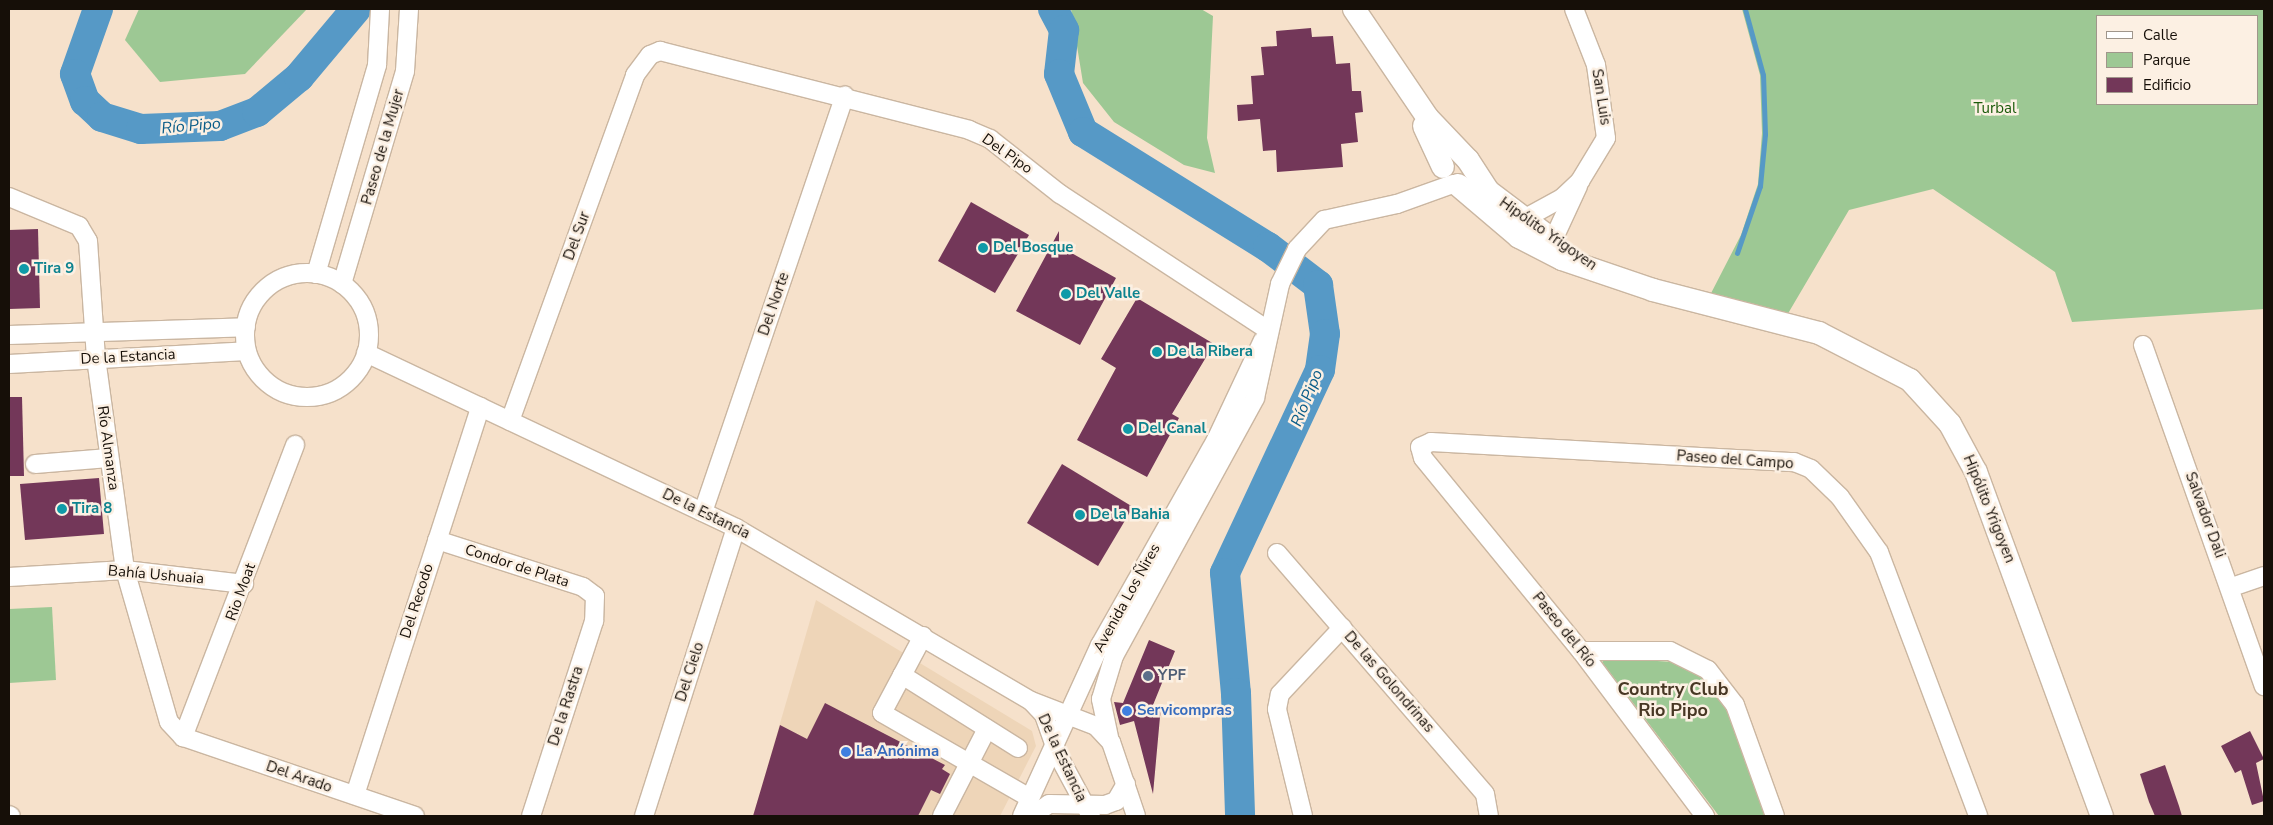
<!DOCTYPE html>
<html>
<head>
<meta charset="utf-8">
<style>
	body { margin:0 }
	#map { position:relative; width:2273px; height:825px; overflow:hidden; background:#f6e1cb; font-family:"Nunito Sans",sans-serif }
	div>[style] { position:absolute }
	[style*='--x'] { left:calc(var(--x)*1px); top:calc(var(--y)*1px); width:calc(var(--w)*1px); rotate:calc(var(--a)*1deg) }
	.built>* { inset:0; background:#eed5b8 }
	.green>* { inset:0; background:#9dc894 }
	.stream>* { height:5px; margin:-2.5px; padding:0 2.5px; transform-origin:2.5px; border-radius:2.5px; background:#5699c6 }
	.river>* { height:30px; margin:-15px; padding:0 15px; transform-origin:15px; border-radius:15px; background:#5699c6 }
	.building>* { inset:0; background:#733759 }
	.roads { filter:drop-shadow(1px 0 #cab6a1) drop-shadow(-1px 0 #cab6a1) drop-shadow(0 1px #cab6a1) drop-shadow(0 -1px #cab6a1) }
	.minor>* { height:18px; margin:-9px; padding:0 9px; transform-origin:9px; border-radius:9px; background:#fff }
	.minor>.ring { margin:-9px; padding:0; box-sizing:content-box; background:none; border:18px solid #fff; border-radius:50% }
	.major>* { height:22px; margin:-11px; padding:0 11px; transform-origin:11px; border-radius:11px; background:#fff }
	.dots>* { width:14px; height:14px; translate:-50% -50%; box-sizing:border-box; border:2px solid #fcf0e3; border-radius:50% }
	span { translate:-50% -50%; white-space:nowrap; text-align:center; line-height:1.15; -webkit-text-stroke:5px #fcf0e3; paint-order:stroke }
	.street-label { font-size:15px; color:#160f08 }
	.park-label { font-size:15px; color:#1c5b0b }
	.culture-label { font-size:15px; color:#0d838f; font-weight:700 }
	.left { translate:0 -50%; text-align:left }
	.service-label { font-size:15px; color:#4e5e75; font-weight:700 }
	.shop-label { font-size:15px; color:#366cbe; font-weight:700 }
	.water-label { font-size:16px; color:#095c88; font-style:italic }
	.quarter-label { font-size:18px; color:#473724; font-weight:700 }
	.frame { position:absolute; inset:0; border:10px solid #160f08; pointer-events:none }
	.legend { position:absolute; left:2096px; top:15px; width:162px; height:90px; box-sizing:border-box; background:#fcf0e3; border:1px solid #a0968b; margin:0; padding:6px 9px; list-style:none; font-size:15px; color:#160f08 }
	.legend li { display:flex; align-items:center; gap:10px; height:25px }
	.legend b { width:25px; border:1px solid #a0968b }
</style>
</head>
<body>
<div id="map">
	<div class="built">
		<div style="clip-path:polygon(816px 600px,1032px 731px,1036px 746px,1000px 816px,753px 816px)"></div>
	</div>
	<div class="green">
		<div style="clip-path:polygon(139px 9px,307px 9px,245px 74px,160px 82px,125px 40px)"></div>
		<div style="clip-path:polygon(1071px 9px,1201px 9px,1213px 16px,1207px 138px,1215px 173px,1184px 165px,1114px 122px,1083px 83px)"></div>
		<div style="clip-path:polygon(evenodd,1742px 9px,2264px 9px,2264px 309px,2072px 322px,2055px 272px,1933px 189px,1849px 210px,1783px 322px,1706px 303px,1741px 235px,1758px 184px,1762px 133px,1760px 75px,1742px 9px,2097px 16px,2257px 16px,2257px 104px,2097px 104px,2097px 16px)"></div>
		<div style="clip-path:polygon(52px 607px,56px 680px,9px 683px,9px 609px)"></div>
		<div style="clip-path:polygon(1607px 658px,1674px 662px,1706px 680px,1736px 724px,1767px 816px,1719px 816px,1602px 662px)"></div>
	</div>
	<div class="stream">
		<div style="--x:1737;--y:253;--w:71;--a:-71.1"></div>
		<div style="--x:1760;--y:186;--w:52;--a:-84.5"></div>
		<div style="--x:1765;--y:134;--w:59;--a:-91.9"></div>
		<div style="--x:1763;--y:75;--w:68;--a:-105.3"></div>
	</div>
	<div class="river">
		<div style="--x:98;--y:9;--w:69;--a:109.5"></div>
		<div style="--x:75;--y:74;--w:29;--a:70"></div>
		<div style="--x:85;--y:101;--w:23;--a:43"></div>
		<div style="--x:102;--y:117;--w:41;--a:17.1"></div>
		<div style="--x:141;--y:129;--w:79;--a:-2.2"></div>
		<div style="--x:220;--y:126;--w:40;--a:-21"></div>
		<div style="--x:257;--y:112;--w:55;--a:-39.8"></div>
		<div style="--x:299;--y:77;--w:89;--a:-50"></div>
		<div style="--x:1053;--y:9;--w:24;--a:62"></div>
		<div style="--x:1064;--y:30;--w:44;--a:96.5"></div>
		<div style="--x:1059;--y:74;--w:63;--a:67.5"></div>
		<div style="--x:1083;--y:132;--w:218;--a:31.9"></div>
		<div style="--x:1268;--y:247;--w:63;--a:37.2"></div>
		<div style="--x:1318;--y:285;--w:49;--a:81.9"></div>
		<div style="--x:1325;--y:334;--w:36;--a:98"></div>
		<div style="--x:1320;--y:370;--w:224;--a:115.1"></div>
		<div style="--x:1225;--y:573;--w:121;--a:84.8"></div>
		<div style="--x:1236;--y:693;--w:123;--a:88.1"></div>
	</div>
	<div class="building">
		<div style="clip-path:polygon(1311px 28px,1312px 37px,1333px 36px,1336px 64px,1350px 63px,1352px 91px,1361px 91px,1363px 112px,1355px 113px,1358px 142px,1341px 144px,1343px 167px,1277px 172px,1276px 150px,1263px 151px,1260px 119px,1238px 121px,1237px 105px,1253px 104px,1251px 76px,1264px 75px,1261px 47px,1277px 46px,1276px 31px)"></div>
		<div style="clip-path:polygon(971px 202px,1029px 235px,995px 293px,938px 261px)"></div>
		<div style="clip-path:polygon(38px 229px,40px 308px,9px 309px,9px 230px)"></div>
		<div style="clip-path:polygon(1059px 231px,1059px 246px,1116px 278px,1080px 345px,1016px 311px)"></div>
		<div style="clip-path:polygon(1137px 298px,1214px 344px,1172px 414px,1179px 418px,1147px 477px,1077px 440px,1116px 368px,1101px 359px)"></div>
		<div style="clip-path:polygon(9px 397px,22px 397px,24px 476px,9px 476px)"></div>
		<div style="clip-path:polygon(1062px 464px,1133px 507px,1098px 566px,1027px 523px)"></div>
		<div style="clip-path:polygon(99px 478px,104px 534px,25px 540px,20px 484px)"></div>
		<div style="clip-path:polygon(1149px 640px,1175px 651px,1153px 705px,1161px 706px,1153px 794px,1134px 721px,1120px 725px,1114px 702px,1123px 703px)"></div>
		<div style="clip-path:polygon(825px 703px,945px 765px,942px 769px,950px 774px,940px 794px,931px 790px,918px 816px,753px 816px,780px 725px,807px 739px)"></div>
		<div style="clip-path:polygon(2250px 731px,2264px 759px,2256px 763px,2264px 801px,2252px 805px,2241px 770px,2235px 773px,2221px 746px)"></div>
		<div style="clip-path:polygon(2165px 765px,2179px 806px,2182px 816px,2155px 816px,2149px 802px,2140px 774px)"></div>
	</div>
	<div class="roads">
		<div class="minor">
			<div style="--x:9;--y:197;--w:76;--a:22.5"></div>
			<div style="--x:79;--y:226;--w:17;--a:59"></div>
			<div style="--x:88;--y:241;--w:117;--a:86.1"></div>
			<div style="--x:96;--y:358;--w:214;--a:82.2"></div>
			<div style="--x:125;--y:570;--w:158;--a:73.9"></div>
			<div style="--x:169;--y:722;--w:21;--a:47"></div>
			<div style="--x:183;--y:737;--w:245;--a:18.8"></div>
			<div style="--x:1522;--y:220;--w:46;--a:-28.8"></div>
			<div style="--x:1562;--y:198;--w:25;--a:-43"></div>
			<div style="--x:1580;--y:181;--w:50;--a:-58.8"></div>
			<div style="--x:1606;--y:138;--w:74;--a:-97.8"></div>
			<div style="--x:1596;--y:65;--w:60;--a:-111.4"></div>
			<div style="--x:1548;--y:251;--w:72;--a:-65.2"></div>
			<div class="ring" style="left:245px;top:273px;width:106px;height:106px"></div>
			<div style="--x:316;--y:274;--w:218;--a:-73.7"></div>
			<div style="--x:377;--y:65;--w:56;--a:-86.9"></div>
			<div style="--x:342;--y:284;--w:222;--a:-73.5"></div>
			<div style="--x:405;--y:71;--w:62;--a:-86.3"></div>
			<div style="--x:9;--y:335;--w:237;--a:-1.9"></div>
			<div style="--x:2143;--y:345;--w:362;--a:70.5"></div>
			<div style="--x:366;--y:353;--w:409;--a:25.3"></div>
			<div style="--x:736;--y:528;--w:342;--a:30.4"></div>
			<div style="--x:1031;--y:701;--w:70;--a:21"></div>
			<div style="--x:1096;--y:726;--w:22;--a:47"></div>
			<div style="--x:1111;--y:742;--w:78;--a:71.3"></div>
			<div style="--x:9;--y:364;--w:238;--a:-3.1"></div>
			<div style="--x:510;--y:421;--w:368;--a:-70.1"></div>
			<div style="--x:635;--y:75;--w:25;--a:-53"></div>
			<div style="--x:650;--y:55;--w:11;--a:-22"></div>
			<div style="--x:660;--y:51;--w:319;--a:14.3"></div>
			<div style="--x:969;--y:130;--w:23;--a:23"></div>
			<div style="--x:990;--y:139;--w:89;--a:38.2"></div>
			<div style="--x:1060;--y:194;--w:249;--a:33.2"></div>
			<div style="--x:35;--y:464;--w:74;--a:-4.6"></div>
			<div style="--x:703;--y:512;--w:440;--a:-71.2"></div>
			<div style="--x:437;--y:540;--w:153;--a:17.8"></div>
			<div style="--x:583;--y:587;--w:15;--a:37"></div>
			<div style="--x:595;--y:596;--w:25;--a:92"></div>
			<div style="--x:594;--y:621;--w:205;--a:107.9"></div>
			<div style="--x:1277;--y:553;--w:318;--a:49.2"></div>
			<div style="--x:1485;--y:794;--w:22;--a:80"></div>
			<div style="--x:9;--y:577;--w:116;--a:-3.5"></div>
			<div style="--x:125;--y:570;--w:120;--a:6.7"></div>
			<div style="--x:2232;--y:587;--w:34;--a:-19"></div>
			<div style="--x:923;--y:636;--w:87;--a:118"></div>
			<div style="--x:882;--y:713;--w:168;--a:29.9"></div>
			<div style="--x:1581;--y:651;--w:89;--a:0"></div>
			<div style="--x:1670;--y:651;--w:42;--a:26.6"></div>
			<div style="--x:1708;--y:670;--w:44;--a:52.4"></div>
			<div style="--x:1735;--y:705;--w:118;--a:70.2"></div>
			<div style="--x:902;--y:675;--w:137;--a:32.2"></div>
			<div style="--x:1033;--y:703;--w:16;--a:47"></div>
			<div style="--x:1044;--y:715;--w:42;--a:70.7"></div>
			<div style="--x:1058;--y:755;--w:69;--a:61.6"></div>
			<div style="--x:183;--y:737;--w:313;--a:-69"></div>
			<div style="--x:1109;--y:737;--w:39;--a:-102"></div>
			<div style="--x:1101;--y:699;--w:45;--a:-73.2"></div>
			<div style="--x:1114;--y:656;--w:294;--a:-61.3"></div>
			<div style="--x:1255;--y:398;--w:117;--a:-77.6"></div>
			<div style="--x:1280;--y:284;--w:39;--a:-64"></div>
			<div style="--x:1297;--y:249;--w:40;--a:-47"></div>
			<div style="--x:1324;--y:220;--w:75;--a:-12.4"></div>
			<div style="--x:1397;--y:204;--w:59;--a:-19.7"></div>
			<div style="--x:355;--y:795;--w:408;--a:-72.1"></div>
			<div style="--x:9;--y:815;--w:2;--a:27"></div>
			<div style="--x:644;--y:816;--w:302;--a:-72.3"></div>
			<div style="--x:942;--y:816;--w:98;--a:-62.7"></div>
			<div style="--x:1022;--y:816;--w:188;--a:-65.5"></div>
			<div style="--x:1100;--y:645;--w:236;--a:-60.5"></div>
			<div style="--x:1216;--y:440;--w:110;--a:-64.8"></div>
			<div style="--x:1032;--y:816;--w:21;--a:-35"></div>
			<div style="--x:1049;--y:804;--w:56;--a:1"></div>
			<div style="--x:1105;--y:805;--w:12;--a:-20"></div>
			<div style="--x:1116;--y:801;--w:20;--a:-60"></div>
			<div style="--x:1303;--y:816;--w:110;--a:-103.7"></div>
			<div style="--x:1277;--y:709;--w:15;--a:-79"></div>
			<div style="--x:1280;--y:694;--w:91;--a:-46.8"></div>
			<div style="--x:1705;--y:816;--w:206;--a:-126.9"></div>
			<div style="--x:1581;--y:651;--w:249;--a:-129.3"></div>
			<div style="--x:1423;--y:458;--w:11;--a:-105"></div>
			<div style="--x:1420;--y:447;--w:12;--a:-24"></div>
			<div style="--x:1431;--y:442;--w:364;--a:3.2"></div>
			<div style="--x:1794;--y:462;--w:18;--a:22"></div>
			<div style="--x:1811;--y:469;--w:40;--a:44"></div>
			<div style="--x:1840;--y:497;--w:67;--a:54.7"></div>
			<div style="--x:1879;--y:552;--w:282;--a:69.4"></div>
		</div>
		<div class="major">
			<div style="--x:1354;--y:9;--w:130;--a:55.9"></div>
			<div style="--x:1427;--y:117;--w:59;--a:46.4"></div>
			<div style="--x:1468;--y:160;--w:37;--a:57"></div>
			<div style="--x:1488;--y:191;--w:83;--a:37.1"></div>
			<div style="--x:1424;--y:126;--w:45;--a:65.1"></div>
			<div style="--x:1458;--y:185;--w:80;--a:40.4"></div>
			<div style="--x:1519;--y:237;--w:48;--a:27.1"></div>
			<div style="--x:1562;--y:259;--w:96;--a:18.8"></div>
			<div style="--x:1653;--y:290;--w:171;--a:14.5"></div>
			<div style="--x:1819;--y:333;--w:102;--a:27.3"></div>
			<div style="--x:1910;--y:380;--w:59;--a:47.7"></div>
			<div style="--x:1950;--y:424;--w:55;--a:61.6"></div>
			<div style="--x:1976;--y:472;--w:366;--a:69.9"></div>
		</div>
	</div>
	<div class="dots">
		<div style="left:983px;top:248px;background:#0f9aa8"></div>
		<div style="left:24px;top:269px;background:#0f9aa8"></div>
		<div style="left:1066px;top:294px;background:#0f9aa8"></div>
		<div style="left:1157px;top:352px;background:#0f9aa8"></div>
		<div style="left:1128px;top:429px;background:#0f9aa8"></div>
		<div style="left:62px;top:509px;background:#0f9aa8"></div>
		<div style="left:1080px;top:515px;background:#0f9aa8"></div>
		<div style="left:1148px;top:676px;background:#5c6f8a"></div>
		<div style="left:1127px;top:711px;background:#3f7fe0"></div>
		<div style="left:846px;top:752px;background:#3f7fe0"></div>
	</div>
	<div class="street-label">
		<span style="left:1601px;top:97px;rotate:81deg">San Luis</span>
		<span style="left:383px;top:147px;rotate:-74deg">Paseo de la Mujer</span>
		<span style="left:1007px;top:154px;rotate:35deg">Del Pipo</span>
		<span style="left:1548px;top:234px;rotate:35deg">Hipólito Yrigoyen</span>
		<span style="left:577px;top:236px;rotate:-70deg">Del Sur</span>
		<span style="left:774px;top:304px;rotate:-71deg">Del Norte</span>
		<span style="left:128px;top:357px;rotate:-3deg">De la Estancia</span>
		<span style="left:108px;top:448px;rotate:82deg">Río Almanza</span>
		<span style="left:1735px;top:460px;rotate:4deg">Paseo del Campo</span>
		<span style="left:1989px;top:509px;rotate:68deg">Hipólito Yrigoyen</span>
		<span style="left:706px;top:514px;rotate:26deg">De la Estancia</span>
		<span style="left:2205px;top:515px;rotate:70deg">Salvador Dali</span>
		<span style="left:517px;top:566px;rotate:18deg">Condor de Plata</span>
		<span style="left:156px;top:575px;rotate:5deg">Bahía Ushuaia</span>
		<span style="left:241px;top:592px;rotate:-70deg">Rio Moat</span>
		<span style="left:1127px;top:598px;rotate:-61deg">Avenida Los Ñires</span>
		<span style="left:417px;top:601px;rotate:-72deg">Del Recodo</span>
		<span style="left:1564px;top:630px;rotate:51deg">Paseo del Río</span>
		<span style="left:690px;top:672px;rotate:-72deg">Del Cielo</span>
		<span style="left:1389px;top:682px;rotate:49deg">De las Golondrinas</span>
		<span style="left:566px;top:706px;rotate:-72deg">De la Rastra</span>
		<span style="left:1062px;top:758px;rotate:65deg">De la Estancia</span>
		<span style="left:299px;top:777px;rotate:19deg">Del Arado</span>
	</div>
	<div class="park-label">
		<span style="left:1995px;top:109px">Turbal</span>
	</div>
	<div class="culture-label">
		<span class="left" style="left:993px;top:248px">Del Bosque</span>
		<span class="left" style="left:34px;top:269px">Tira 9</span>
		<span class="left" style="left:1076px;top:294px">Del Valle</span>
		<span class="left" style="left:1167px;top:352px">De la Ribera</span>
		<span class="left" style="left:1138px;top:429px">Del Canal</span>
		<span class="left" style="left:72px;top:509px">Tira 8</span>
		<span class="left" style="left:1090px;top:515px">De la Bahia</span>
	</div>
	<div class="service-label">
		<span class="left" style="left:1158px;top:676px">YPF</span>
	</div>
	<div class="shop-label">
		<span class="left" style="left:1137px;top:711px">Servicompras</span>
		<span class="left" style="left:856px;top:752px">La Anónima</span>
	</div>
	<div class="water-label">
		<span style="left:191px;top:126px;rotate:-5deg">Río Pipo</span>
		<span style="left:1307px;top:398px;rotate:-68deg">Río Pipo</span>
	</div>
	<div class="quarter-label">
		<span style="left:1673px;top:700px">Country Club<br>Rio Pipo</span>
	</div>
	<div class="frame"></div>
	<ul class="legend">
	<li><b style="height:6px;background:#fff"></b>Calle</li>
	<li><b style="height:14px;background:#9dc894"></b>Parque</li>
	<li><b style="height:14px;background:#733759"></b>Edificio</li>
	</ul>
</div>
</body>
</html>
